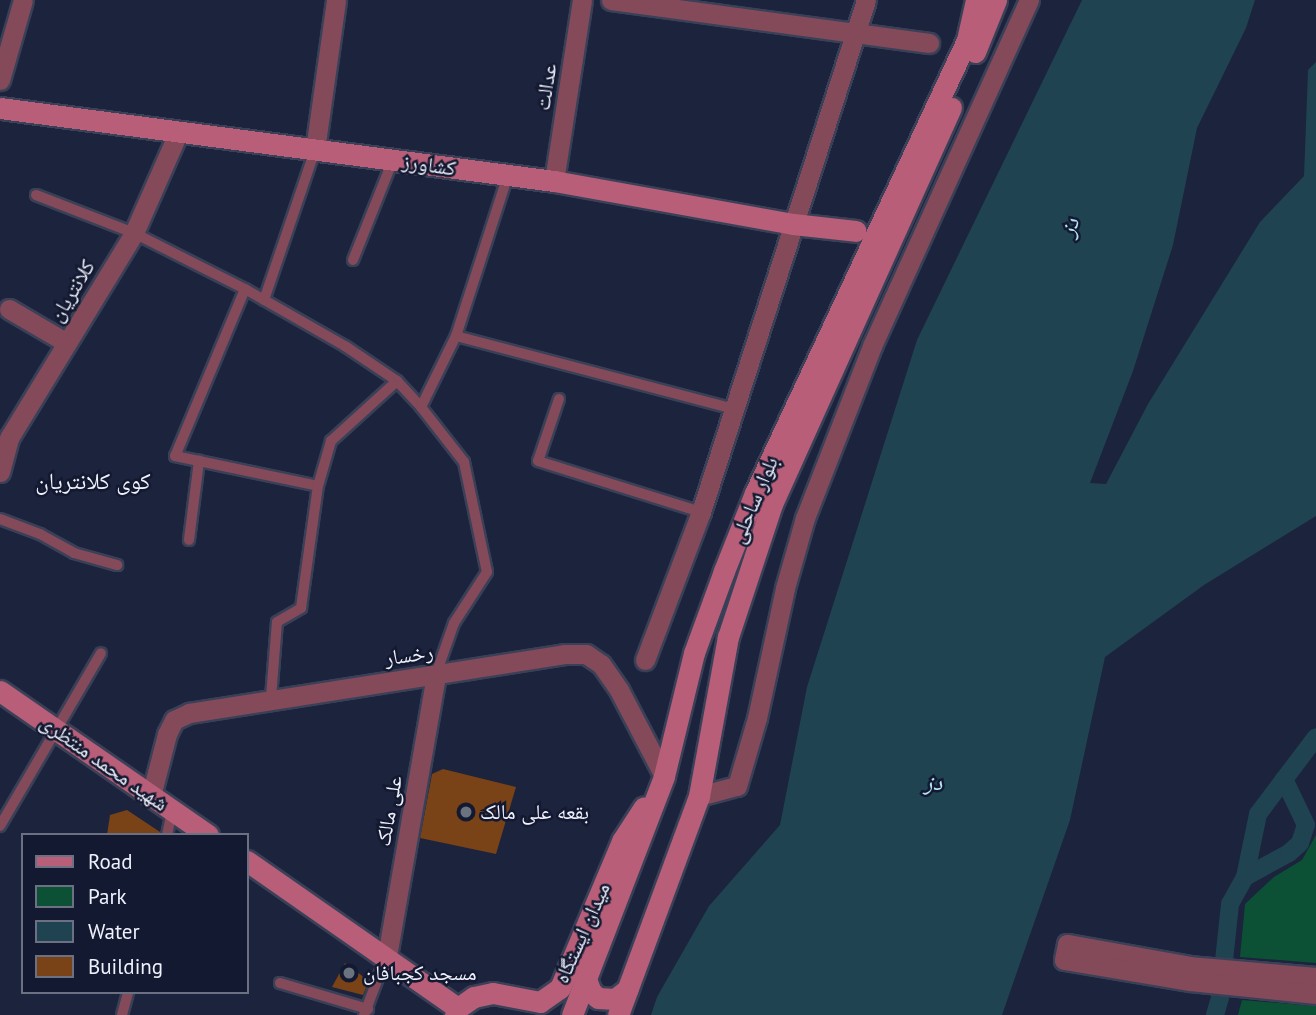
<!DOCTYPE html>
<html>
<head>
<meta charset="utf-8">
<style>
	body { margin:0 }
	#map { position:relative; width:1316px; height:1015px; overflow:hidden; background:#1c233c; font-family:"PT Sans","Noto Naskh Arabic",sans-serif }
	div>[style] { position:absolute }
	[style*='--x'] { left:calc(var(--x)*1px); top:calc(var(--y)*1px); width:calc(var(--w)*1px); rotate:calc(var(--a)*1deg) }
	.green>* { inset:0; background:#0c5135 }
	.water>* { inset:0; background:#1f4350 }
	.canal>* { height:18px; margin:-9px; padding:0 9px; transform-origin:9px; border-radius:9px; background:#1f4350 }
	.building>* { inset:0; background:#794217 }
	.roads { filter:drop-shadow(2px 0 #3a4057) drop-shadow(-2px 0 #3a4057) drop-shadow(0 2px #3a4057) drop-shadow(0 -2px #3a4057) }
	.lane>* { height:10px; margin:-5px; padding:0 5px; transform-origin:5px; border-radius:5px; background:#844a5a }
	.street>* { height:19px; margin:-9.5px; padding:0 9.5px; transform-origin:9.5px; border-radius:9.5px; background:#844a5a }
	.secondary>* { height:21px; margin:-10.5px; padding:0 10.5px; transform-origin:10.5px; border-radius:10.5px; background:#b95e78 }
	.dots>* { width:19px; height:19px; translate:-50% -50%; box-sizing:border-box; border:4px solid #131931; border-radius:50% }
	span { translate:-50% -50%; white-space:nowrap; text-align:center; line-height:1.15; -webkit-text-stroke:5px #131931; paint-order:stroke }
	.street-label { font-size:21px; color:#eff2fc }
	.poi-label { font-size:21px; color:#eff2fc }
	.left { translate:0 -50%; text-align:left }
	.water-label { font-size:23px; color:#b1e3f7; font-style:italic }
	.neighbourhood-label { font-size:23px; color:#eff2fc }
	.legend { position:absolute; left:21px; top:833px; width:228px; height:161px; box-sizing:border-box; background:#131931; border:2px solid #6b7082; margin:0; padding:9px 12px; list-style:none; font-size:21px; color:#eff2fc }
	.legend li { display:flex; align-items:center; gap:14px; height:35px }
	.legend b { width:35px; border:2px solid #6b7082 }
</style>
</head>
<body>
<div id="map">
	<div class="green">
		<div style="clip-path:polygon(1316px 835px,1316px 963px,1240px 957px,1245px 904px,1274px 877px,1302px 860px)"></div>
		<div style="clip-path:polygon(1242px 1000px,1316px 1006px,1316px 1015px,1238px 1015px)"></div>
	</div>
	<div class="water">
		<div style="clip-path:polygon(1082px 0,1255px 0,1246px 28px,1197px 128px,1173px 245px,1133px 371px,1090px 483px,1106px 484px,1148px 404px,1260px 222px,1304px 176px,1308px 70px,1316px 62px,1316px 516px,1204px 585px,1105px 657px,1070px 820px,1002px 1015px,651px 1015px,657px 997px,709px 906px,780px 825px,807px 687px,917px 340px)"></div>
	</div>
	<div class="canal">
		<div style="--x:1245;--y:877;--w:50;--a:-28.6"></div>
		<div style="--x:1289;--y:853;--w:15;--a:-42"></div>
		<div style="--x:1300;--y:843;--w:19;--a:-72"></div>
		<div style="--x:1306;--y:825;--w:51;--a:-115.6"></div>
		<div style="--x:1215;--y:1015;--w:18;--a:-74"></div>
		<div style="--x:1220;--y:998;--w:95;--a:-83.9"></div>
		<div style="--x:1230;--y:904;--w:31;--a:-61"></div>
		<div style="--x:1245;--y:877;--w:64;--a:-78.3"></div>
		<div style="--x:1258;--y:814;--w:96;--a:-53"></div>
	</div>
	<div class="building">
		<div style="clip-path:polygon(443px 769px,516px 787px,496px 854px,420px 838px,432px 774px)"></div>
		<div style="clip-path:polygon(127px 810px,160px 832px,160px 835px,107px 835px,110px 815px)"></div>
		<div style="clip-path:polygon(345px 963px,369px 981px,363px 995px,332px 987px)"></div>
	</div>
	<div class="roads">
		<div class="lane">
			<div style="--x:36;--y:195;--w:105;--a:21.2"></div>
			<div style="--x:134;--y:233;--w:124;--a:26.8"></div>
			<div style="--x:245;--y:289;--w:115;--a:29.7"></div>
			<div style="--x:345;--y:346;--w:63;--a:33.9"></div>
			<div style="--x:397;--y:381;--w:35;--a:47"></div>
			<div style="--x:421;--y:407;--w:70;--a:52"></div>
			<div style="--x:464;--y:462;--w:112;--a:78.2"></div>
			<div style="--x:487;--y:572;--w:61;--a:122.9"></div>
			<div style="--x:454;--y:623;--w:54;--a:109.4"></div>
			<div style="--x:353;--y:260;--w:108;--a:-68.2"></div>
			<div style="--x:245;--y:289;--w:181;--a:112.7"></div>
			<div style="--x:175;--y:456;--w:146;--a:11.8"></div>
			<div style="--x:264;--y:300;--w:158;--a:-71.2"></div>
			<div style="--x:456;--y:336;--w:287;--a:14.7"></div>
			<div style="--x:559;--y:399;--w:65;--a:108.7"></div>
			<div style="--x:538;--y:461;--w:171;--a:17.4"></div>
			<div style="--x:421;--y:407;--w:79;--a:-63.8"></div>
			<div style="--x:456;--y:336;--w:169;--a:-72.1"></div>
			<div style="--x:0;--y:519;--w:43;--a:20.6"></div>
			<div style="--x:40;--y:534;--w:39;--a:29"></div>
			<div style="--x:74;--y:553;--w:45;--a:15.6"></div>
			<div style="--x:189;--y:540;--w:80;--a:-82.8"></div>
			<div style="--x:271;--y:698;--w:76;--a:-85.5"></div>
			<div style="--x:277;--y:622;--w:28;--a:-30"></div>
			<div style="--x:301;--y:608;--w:123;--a:-82.1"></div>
			<div style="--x:318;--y:486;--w:47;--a:-73.9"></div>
			<div style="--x:331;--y:441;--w:89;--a:-42.3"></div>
			<div style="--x:0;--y:826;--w:200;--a:-59.7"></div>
			<div style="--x:167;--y:835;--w:25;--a:-78"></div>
			<div style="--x:280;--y:983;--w:92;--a:16.5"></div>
			<div style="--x:122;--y:1015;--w:24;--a:-75"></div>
			<div style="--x:364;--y:1015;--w:62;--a:-69.2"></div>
		</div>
		<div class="street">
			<div style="--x:611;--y:0;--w:321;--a:7.7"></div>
			<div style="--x:0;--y:80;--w:83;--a:-74"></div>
			<div style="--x:315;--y:150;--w:151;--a:-82"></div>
			<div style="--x:554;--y:181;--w:183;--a:-81.2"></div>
			<div style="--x:9;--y:309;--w:67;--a:30.4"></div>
			<div style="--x:0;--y:472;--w:35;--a:-75"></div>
			<div style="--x:9;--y:438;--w:240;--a:-58.6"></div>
			<div style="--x:134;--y:233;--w:111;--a:-66.2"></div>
			<div style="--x:645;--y:660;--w:158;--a:-69.3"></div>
			<div style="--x:701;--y:512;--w:538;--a:-72.14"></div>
			<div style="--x:151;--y:796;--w:64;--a:-75.5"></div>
			<div style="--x:167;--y:734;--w:16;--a:-63"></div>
			<div style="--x:174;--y:720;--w:17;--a:-25"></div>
			<div style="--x:189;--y:713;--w:380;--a:-8.9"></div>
			<div style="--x:564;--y:654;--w:22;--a:0"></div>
			<div style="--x:586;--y:654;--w:18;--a:34"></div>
			<div style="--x:601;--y:664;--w:32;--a:55"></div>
			<div style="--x:619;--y:690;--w:97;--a:62.4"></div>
			<div style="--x:699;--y:796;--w:39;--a:-15"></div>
			<div style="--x:737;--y:786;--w:71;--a:-73.6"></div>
			<div style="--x:757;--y:718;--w:133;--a:-77.8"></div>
			<div style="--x:785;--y:588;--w:73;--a:-74.1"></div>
			<div style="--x:805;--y:518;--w:185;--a:-68.7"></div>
			<div style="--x:872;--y:346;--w:380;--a:-65.6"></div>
			<div style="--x:387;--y:956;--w:286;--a:-80.1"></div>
			<div style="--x:1316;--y:977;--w:125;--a:-175"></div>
			<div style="--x:1191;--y:966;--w:126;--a:-169.9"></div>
			<div style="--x:1067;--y:944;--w:16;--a:101"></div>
			<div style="--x:1064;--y:960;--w:128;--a:9.5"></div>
			<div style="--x:1190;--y:981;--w:127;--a:5.9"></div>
		</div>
		<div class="secondary">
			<div style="--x:975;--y:52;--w:56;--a:-68"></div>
			<div style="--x:0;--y:108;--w:559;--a:7.51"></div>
			<div style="--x:554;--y:181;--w:243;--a:10.2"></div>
			<div style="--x:793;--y:224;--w:63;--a:6.3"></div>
			<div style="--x:0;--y:691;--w:253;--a:34.7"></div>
			<div style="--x:247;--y:861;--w:257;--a:34.9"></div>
			<div style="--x:585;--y:977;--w:16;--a:68"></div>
			<div style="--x:591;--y:992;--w:9;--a:41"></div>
			<div style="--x:598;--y:998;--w:17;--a:3"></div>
			<div style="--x:615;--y:999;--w:16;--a:-38"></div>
			<div style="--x:455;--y:1015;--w:8;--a:-67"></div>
			<div style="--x:458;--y:1008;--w:19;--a:-35"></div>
			<div style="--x:474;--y:997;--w:19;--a:-12"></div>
			<div style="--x:493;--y:993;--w:48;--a:10.8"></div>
			<div style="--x:540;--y:1002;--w:24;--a:-35"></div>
			<div style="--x:560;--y:988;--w:160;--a:-67.1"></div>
			<div style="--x:622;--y:841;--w:40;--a:-57.1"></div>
			<div style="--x:572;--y:1015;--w:256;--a:-68.9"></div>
			<div style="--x:664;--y:776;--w:127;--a:-76.3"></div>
			<div style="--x:694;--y:653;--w:87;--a:-69.9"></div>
			<div style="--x:724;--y:571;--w:84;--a:-68.3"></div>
			<div style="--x:755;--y:493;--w:500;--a:-64.92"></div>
			<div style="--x:967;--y:40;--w:41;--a:-77.3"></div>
			<div style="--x:618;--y:1015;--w:233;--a:-69.7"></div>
			<div style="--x:699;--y:796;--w:162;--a:-79.7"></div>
			<div style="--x:728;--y:637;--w:140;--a:-71.7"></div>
			<div style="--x:772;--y:504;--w:435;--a:-65.7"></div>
		</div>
	</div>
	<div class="dots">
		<div style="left:466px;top:812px;background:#6b7280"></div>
		<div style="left:349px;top:973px;background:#6b7280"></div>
	</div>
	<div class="street-label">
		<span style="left:546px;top:87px;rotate:-81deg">عدالت</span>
		<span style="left:429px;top:165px;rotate:8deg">کشاورز</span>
		<span style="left:72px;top:291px;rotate:-59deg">کلانتریان</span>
		<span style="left:754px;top:500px;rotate:-67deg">بلوار ساحلی</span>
		<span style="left:409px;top:655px;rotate:-8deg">رخسار</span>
		<span style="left:104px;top:763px;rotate:35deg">شهید محمد منتظری</span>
		<span style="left:389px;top:811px;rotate:-80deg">علی مالک</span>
		<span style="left:582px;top:933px;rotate:-66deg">میدان ایستگاه</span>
	</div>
	<div class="poi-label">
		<span class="left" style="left:480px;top:812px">بقعه علی مالک</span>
		<span class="left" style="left:363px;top:973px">مسجد کجبافان</span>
	</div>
	<div class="water-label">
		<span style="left:1069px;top:227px;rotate:-70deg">دز</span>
		<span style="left:933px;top:782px">دز</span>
	</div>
	<div class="neighbourhood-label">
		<span style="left:93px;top:481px">کوی کلانتریان</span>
	</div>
	<ul class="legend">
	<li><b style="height:9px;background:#b95e78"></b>Road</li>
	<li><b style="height:19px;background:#0c5135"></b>Park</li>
	<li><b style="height:19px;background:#1f4350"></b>Water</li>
	<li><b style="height:19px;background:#794217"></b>Building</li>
	</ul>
</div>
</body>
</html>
